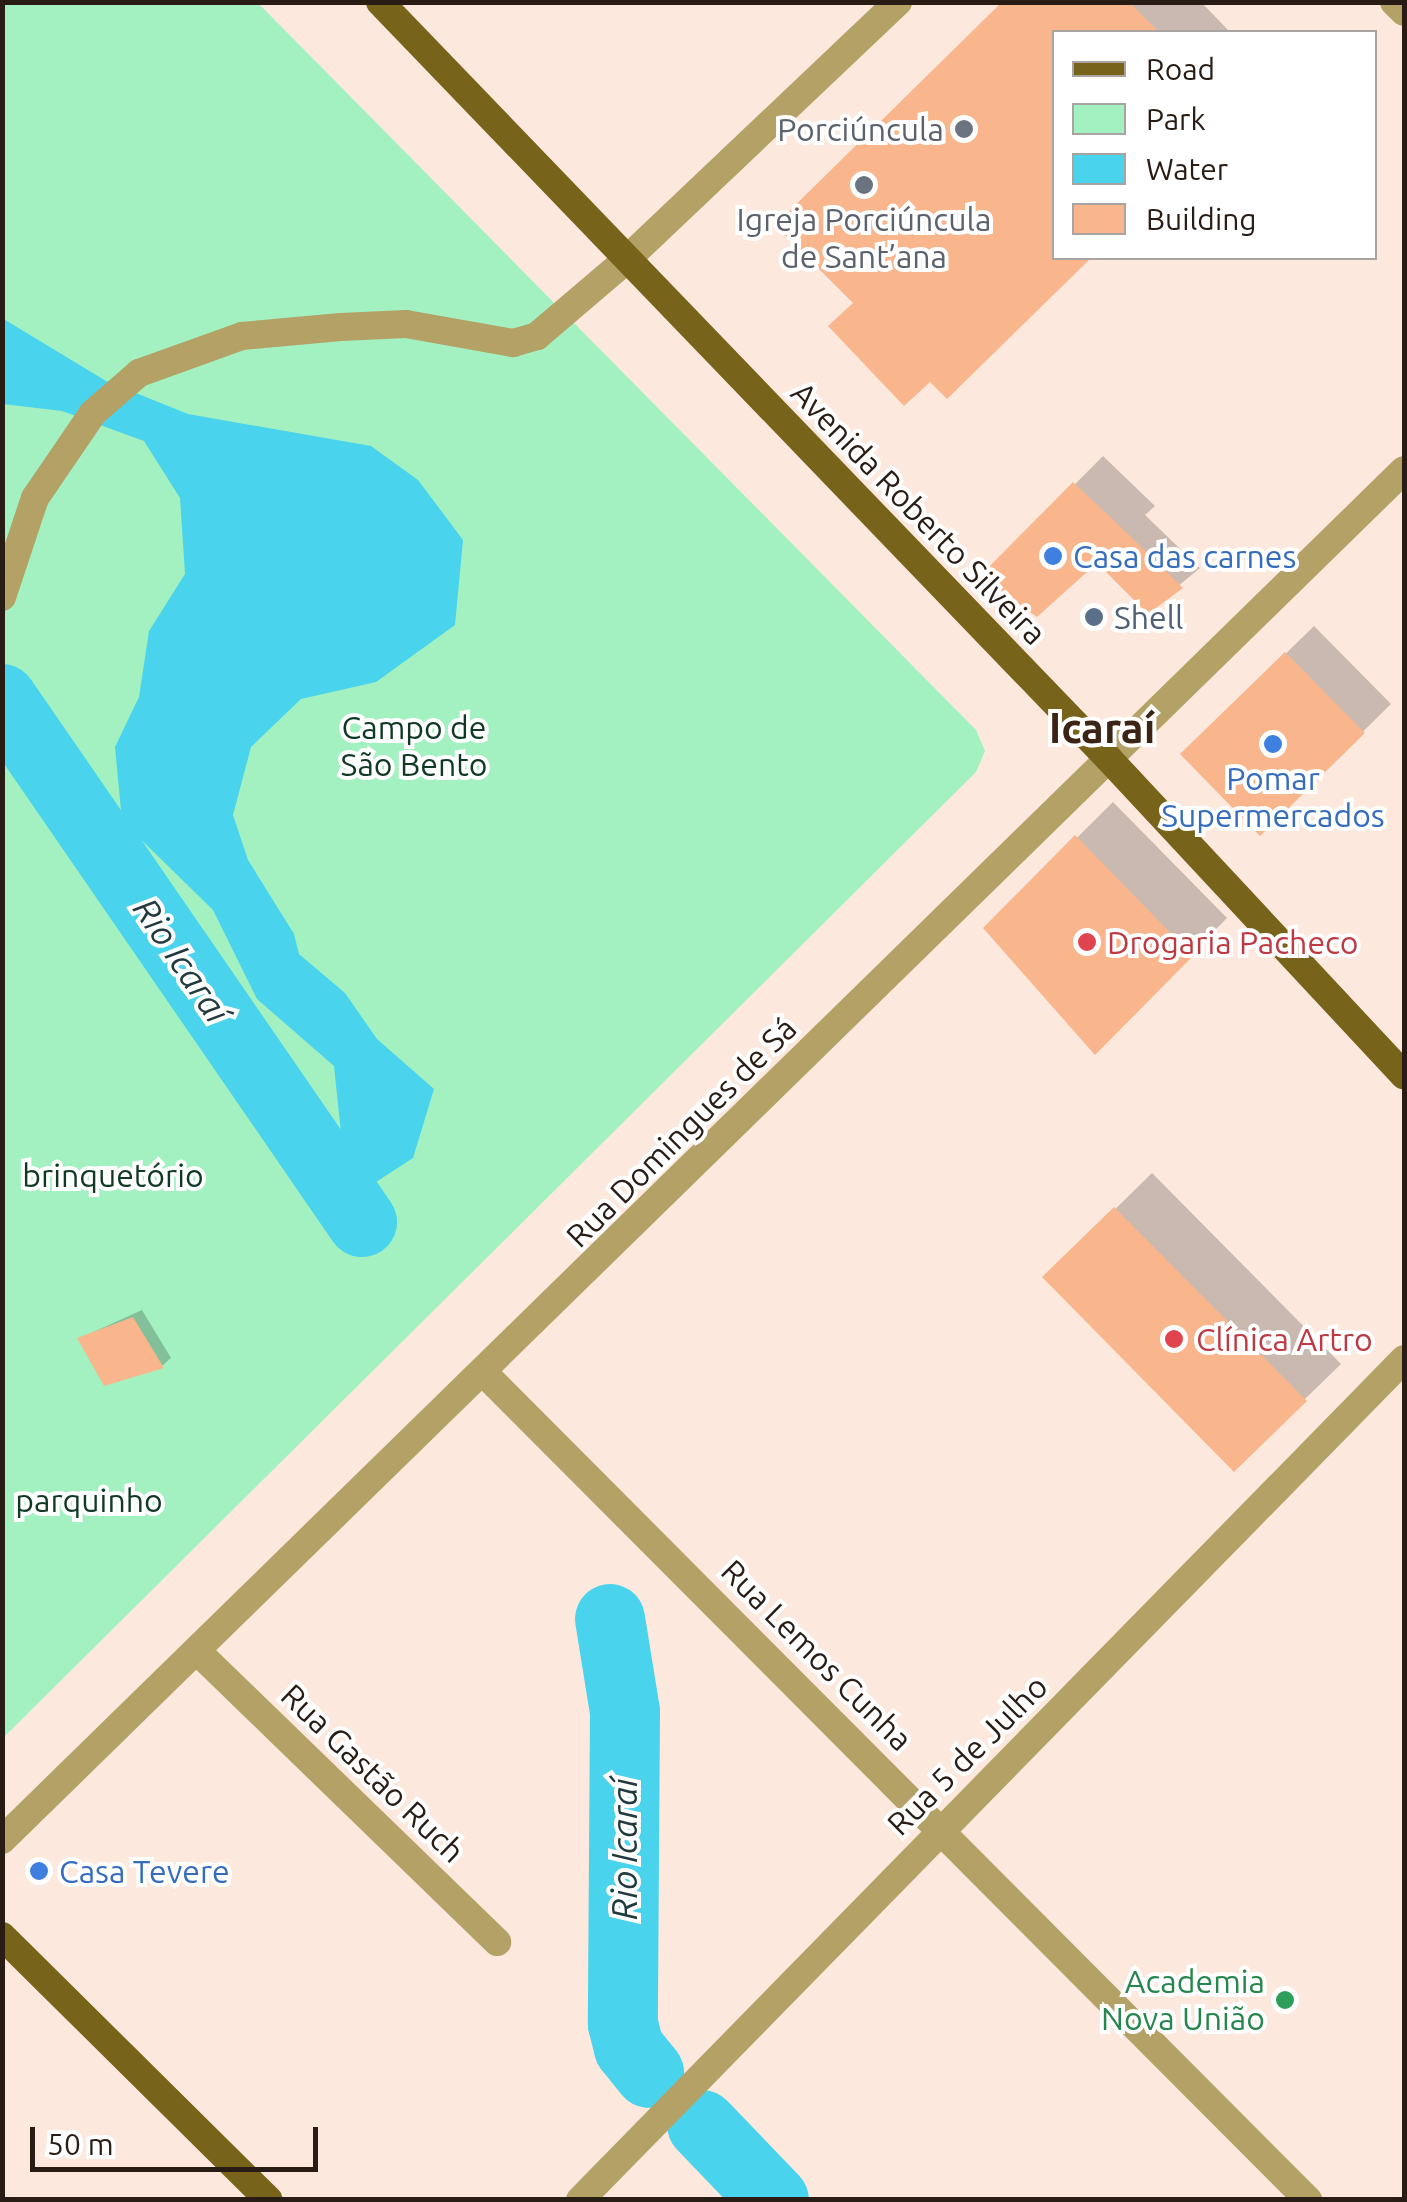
<!DOCTYPE html>
<html>
<head>
<meta charset="utf-8">
<style>
	body { margin:0 }
	#map { position:relative; width:1407px; height:2202px; overflow:hidden; background:#fce8dc; font-family:Ubuntu,sans-serif }
	div>[style] { position:absolute }
	[style*='--x'] { left:calc(var(--x)*1px); top:calc(var(--y)*1px); width:calc(var(--w)*1px); rotate:calc(var(--a)*1deg) }
	.green>* { inset:0; background:#a3f1c1 }
	.water>* { inset:0; background:#4ad3ec }
	.shadow>* { inset:0; background:#0003 }
	.river>* { height:70px; margin:-35px; padding:0 35px; transform-origin:35px; border-radius:35px; background:#4ad3ec }
	.building>* { inset:0; background:#f9b68c }
	.pedestrian>* { height:28px; margin:-14px; padding:0 14px; transform-origin:14px; border-radius:14px; background:#b4a166 }
	.minor>* { height:28px; margin:-14px; padding:0 14px; transform-origin:14px; border-radius:14px; background:#b4a166 }
	.tertiary>* { height:28px; margin:-14px; padding:0 14px; transform-origin:14px; border-radius:14px; background:#b4a166 }
	.primary>* { height:28px; margin:-14px; padding:0 14px; transform-origin:14px; border-radius:14px; background:#78631b }
	.dots>* { width:28px; height:28px; translate:-50% -50%; box-sizing:border-box; border:5px solid #fff; border-radius:50% }
	span { translate:-50% -50%; white-space:nowrap; text-align:center; line-height:1.15; -webkit-text-stroke:8px #fff; paint-order:stroke }
	.worship-label { font-size:32px; color:#5b616d }
	.right { translate:-100% -50%; text-align:right }
	.street-label { font-size:32px; color:#281c15 }
	.shop-label { font-size:32px; color:#366cbe }
	.left { translate:0 -50%; text-align:left }
	.service-label { font-size:32px; color:#4e5e75 }
	.park-label { font-size:32px; color:#103923 }
	.health-label { font-size:32px; color:#be3a42 }
	.leisure-label { font-size:32px; color:#27864d }
	.water-label { font-size:35px; color:#22393e; font-style:italic }
	.district-label { font-size:42px; color:#3c2414; font-weight:700 }
	.frame { position:absolute; inset:0; border:5px solid #281c15; pointer-events:none }
	.legend { position:absolute; left:1052px; top:30px; width:325px; height:230px; box-sizing:border-box; background:#fff; border:2px solid #a9a4a1; margin:0; padding:12px 18px; list-style:none; font-size:30px; color:#281c15 }
	.legend li { display:flex; align-items:center; gap:20px; height:50px }
	.legend b { width:50px; border:2px solid #a9a4a1 }
	.scale { position:absolute; left:30px; top:2127px; width:288px; height:45px; box-sizing:border-box; border:5px solid #281c15; border-top:0; padding-left:12px; font-size:30px; line-height:35px; white-space:nowrap; color:#281c15; -webkit-text-stroke:8px #fff; paint-order:stroke }
</style>
</head>
<body>
<div id="map">
	<div class="green">
		<div style="clip-path:polygon(3px 3px,258px 3px,976px 730px,985px 751px,976px 772px,3px 1738px)"></div>
	</div>
	<div class="water">
		<div style="clip-path:polygon(2px 318px,106px 381px,188px 414px,371px 446px,418px 480px,463px 540px,455px 625px,376px 682px,301px 699px,251px 747px,233px 815px,248px 860px,294px 934px,299px 954px,345px 993px,377px 1039px,434px 1089px,413px 1158px,373px 1184px,343px 1152px,334px 1066px,257px 999px,213px 910px,122px 821px,115px 747px,139px 697px,149px 631px,185px 574px,180px 498px,144px 441px,62px 411px,3px 404px)"></div>
	</div>
	<div class="shadow">
		<div style="clip-path:polygon(1005px 2px,1201px 2px,1230px 32px,1054px 32px,1054px 258px,1087px 258px,947px 396px,856px 303px)"></div>
		<div style="clip-path:polygon(1103px 456px,1155px 506px,1145px 515px,1200px 568px,1148px 611px,1111px 554px,984px 576px)"></div>
		<div style="clip-path:polygon(1314px 626px,1391px 704px,1260px 833px,1183px 754px)"></div>
		<div style="clip-path:polygon(1113px 802px,1227px 918px,1095px 1051px,986px 928px)"></div>
		<div style="clip-path:polygon(1152px 1173px,1341px 1364px,1234px 1468px,1046px 1277px)"></div>
		<div style="clip-path:polygon(142px 1310px,171px 1358px,162px 1366px,80px 1338px)"></div>
	</div>
	<div class="river">
		<div style="--x:2;--y:699;--w:635;--a:55.46"></div>
		<div style="--x:610;--y:1619;--w:94;--a:80.8"></div>
		<div style="--x:625;--y:1712;--w:312;--a:90.4"></div>
		<div style="--x:623;--y:2024;--w:25;--a:76"></div>
		<div style="--x:629;--y:2048;--w:32;--a:51"></div>
		<div style="--x:702;--y:2125;--w:104;--a:46.2"></div>
	</div>
	<div class="building">
		<div style="clip-path:polygon(1002px 2px,1129px 2px,1159px 32px,1054px 32px,1054px 258px,1091px 258px,947px 399px,930px 382px,904px 406px,828px 326px,853px 303px,775px 225px)"></div>
		<div style="clip-path:polygon(1073px 482px,1129px 535px,1183px 588px,1148px 614px,1097px 563px,1037px 617px,980px 576px)"></div>
		<div style="clip-path:polygon(1285px 652px,1365px 733px,1260px 836px,1180px 754px)"></div>
		<div style="clip-path:polygon(1075px 835px,1193px 956px,1095px 1055px,983px 928px)"></div>
		<div style="clip-path:polygon(1114px 1207px,1307px 1401px,1234px 1472px,1042px 1277px)"></div>
		<div style="clip-path:polygon(133px 1317px,164px 1368px,104px 1386px,77px 1338px)"></div>
	</div>
	<div class="pedestrian">
		<div style="--x:2;--y:597;--w:104;--a:-71.6"></div>
		<div style="--x:35;--y:498;--w:103;--a:-55.7"></div>
		<div style="--x:93;--y:413;--w:61;--a:-41"></div>
		<div style="--x:139;--y:373;--w:109;--a:-19.8"></div>
		<div style="--x:242;--y:336;--w:99;--a:-5.2"></div>
		<div style="--x:341;--y:327;--w:65;--a:-2.6"></div>
		<div style="--x:406;--y:324;--w:109;--a:10.1"></div>
		<div style="--x:513;--y:343;--w:25;--a:-16"></div>
		<div style="--x:537;--y:336;--w:114;--a:-40.4"></div>
	</div>
	<div class="minor">
		<div style="--x:624;--y:262;--w:378;--a:-43.5"></div>
		<div style="--x:486;--y:1375;--w:1165;--a:45.1"></div>
		<div style="--x:200;--y:1654;--w:414;--a:44.1"></div>
	</div>
	<div class="tertiary">
		<div style="--x:1394;--y:2;--w:14;--a:45"></div>
		<div style="--x:2;--y:1840;--w:1960;--a:-44.34"></div>
		<div style="--x:580;--y:2200;--w:1177;--a:-45.58"></div>
	</div>
	<div class="primary">
		<div style="--x:380;--y:2;--w:1050;--a:46.08"></div>
		<div style="--x:1108;--y:758;--w:434;--a:47"></div>
		<div style="--x:2;--y:1936;--w:375;--a:44.7"></div>
	</div>
	<div class="dots">
		<div style="left:964px;top:129px;background:#6b7280"></div>
		<div style="left:864px;top:185px;background:#6b7280"></div>
		<div style="left:1053px;top:556px;background:#3f7fe0"></div>
		<div style="left:1094px;top:617px;background:#5c6f8a"></div>
		<div style="left:1273px;top:744px;background:#3f7fe0"></div>
		<div style="left:1087px;top:942px;background:#e0444e"></div>
		<div style="left:1174px;top:1339px;background:#e0444e"></div>
		<div style="left:39px;top:1871px;background:#3f7fe0"></div>
		<div style="left:1285px;top:2000px;background:#2e9e5b"></div>
	</div>
	<div class="worship-label">
		<span class="right" style="left:944px;top:129px">Porciúncula</span>
		<span style="left:864px;top:238px">Igreja Porciúncula<br>de Sant’ana</span>
	</div>
	<div class="street-label">
		<span style="left:919px;top:513px;rotate:46deg">Avenida Roberto Silveira</span>
		<span style="left:681px;top:1132px;rotate:-45deg">Rua Domingues de Sá</span>
		<span style="left:817px;top:1655px;rotate:45deg">Rua Lemos Cunha</span>
		<span style="left:967px;top:1755px;rotate:-45deg">Rua 5 de Julho</span>
		<span style="left:373px;top:1773px;rotate:44deg">Rua Gastão Ruch</span>
	</div>
	<div class="shop-label">
		<span class="left" style="left:1073px;top:556px">Casa das carnes</span>
		<span style="left:1273px;top:797px">Pomar<br>Supermercados</span>
		<span class="left" style="left:59px;top:1871px">Casa Tevere</span>
	</div>
	<div class="service-label">
		<span class="left" style="left:1114px;top:617px">Shell</span>
	</div>
	<div class="park-label">
		<span style="left:414px;top:746px">Campo de<br>São Bento</span>
		<span style="left:113px;top:1175px">brinquetório</span>
		<span style="left:89px;top:1500px">parquinho</span>
	</div>
	<div class="health-label">
		<span class="left" style="left:1107px;top:942px">Drogaria Pacheco</span>
		<span class="left" style="left:1196px;top:1339px">Clínica Artro</span>
	</div>
	<div class="leisure-label">
		<span class="right" style="left:1265px;top:2000px">Academia<br>Nova União</span>
	</div>
	<div class="water-label">
		<span style="left:182px;top:960px;rotate:56deg">Rio Icaraí</span>
		<span style="left:624px;top:1849px;rotate:-90deg">Rio Icaraí</span>
	</div>
	<div class="district-label">
		<span style="left:1102px;top:728px">Icaraí</span>
	</div>
	<div class="frame"></div>
	<ul class="legend">
	<li><b style="height:12px;background:#78631b"></b>Road</li>
	<li><b style="height:28px;background:#a3f1c1"></b>Park</li>
	<li><b style="height:28px;background:#4ad3ec"></b>Water</li>
	<li><b style="height:28px;background:#f9b68c"></b>Building</li>
	</ul>
	<div class="scale">50 m</div>
</div>
</body>
</html>
